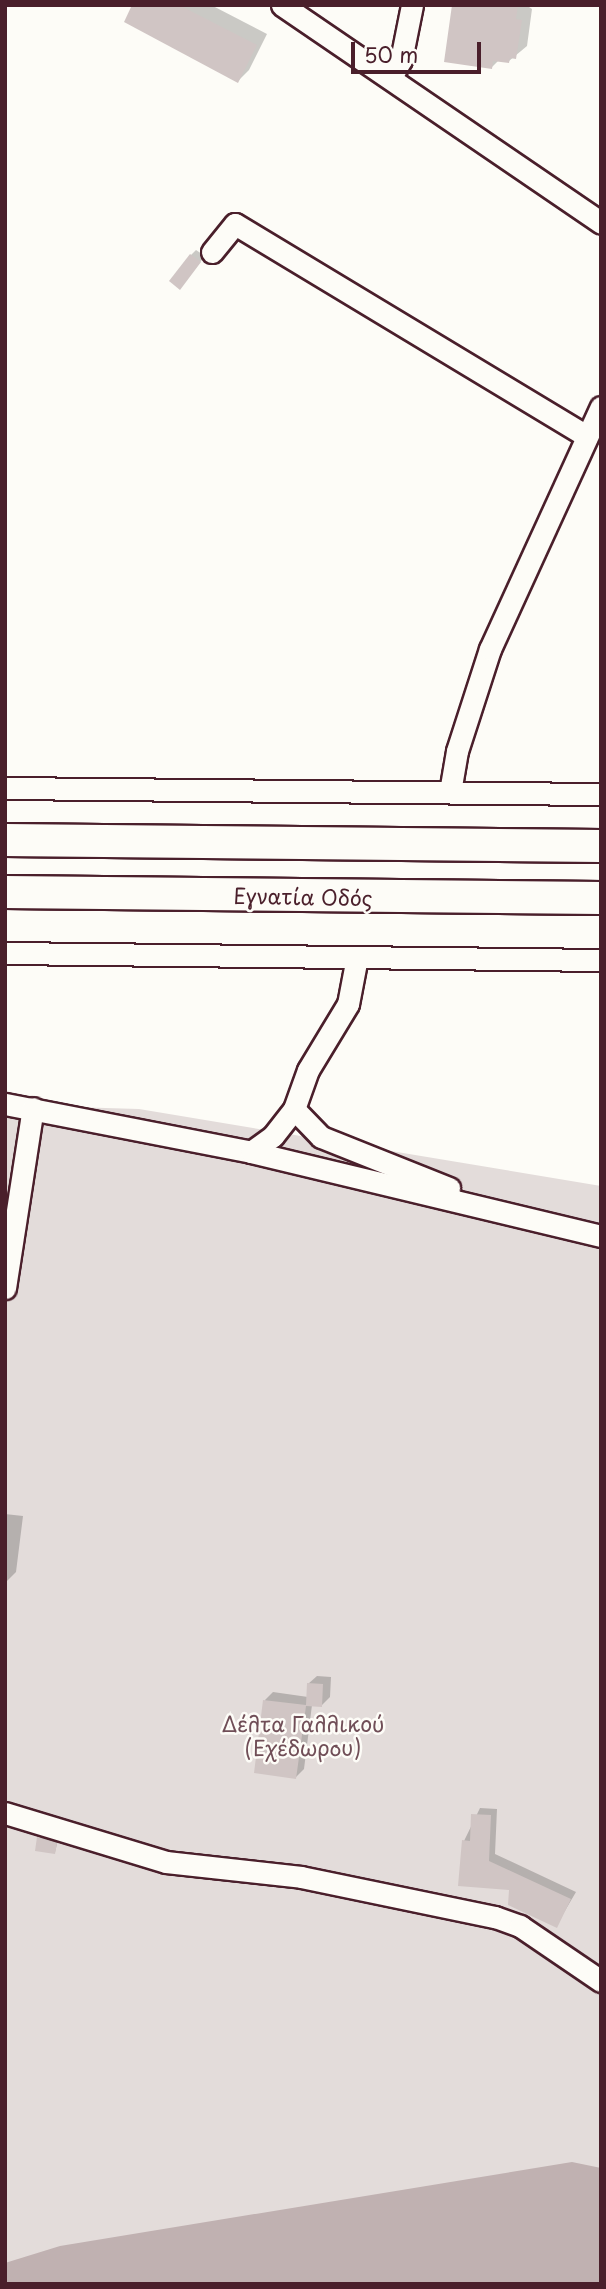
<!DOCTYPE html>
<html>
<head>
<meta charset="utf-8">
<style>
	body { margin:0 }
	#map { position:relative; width:606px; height:2289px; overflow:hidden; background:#fdfcf7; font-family:"Playpen Sans",sans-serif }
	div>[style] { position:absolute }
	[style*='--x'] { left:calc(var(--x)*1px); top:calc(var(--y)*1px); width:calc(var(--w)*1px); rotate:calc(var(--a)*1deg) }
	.green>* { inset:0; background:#e3dcda }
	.water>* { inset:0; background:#c0b1b1 }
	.shadow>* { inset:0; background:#0003 }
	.building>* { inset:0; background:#d0c5c4 }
	.roads { filter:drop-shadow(2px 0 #4a1f2b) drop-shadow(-2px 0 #4a1f2b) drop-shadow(0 2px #4a1f2b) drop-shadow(0 -2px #4a1f2b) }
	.minor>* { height:21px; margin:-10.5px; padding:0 10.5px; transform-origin:10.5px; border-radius:10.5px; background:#fdfcf7 }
	.highway>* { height:32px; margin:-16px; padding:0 16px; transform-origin:16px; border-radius:16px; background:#fdfcf7 }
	span { translate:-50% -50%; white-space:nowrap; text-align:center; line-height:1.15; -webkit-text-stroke:5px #fdfcf7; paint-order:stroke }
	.street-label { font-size:21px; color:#4a1f2b }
	.park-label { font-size:21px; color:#704e57 }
	.frame { position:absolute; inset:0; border:7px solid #4a1f2b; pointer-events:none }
	.scale { position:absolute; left:351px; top:42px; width:130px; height:32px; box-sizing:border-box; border:4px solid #4a1f2b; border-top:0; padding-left:9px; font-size:21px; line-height:24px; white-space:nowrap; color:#4a1f2b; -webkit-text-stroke:5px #fdfcf7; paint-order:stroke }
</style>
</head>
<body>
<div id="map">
	<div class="green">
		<div style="clip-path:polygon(5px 1105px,139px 1109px,601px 1186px,601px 2284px,5px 2284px)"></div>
	</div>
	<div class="water">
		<div style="clip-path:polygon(572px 2162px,601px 2168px,601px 2284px,5px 2284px,5px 2263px,60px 2246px)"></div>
	</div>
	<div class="shadow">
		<div style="clip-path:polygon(134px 5px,211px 5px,267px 34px,249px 70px,238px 81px)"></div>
		<div style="clip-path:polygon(454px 5px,526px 5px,532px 9px,527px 46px,509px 61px,499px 60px,492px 67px)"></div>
		<div style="clip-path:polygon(196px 250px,205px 256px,185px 282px,191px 255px)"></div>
		<div style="clip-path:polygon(5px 1514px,23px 1516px,16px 1572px,7px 1581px)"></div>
		<div style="clip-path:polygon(317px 1676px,331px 1677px,330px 1697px,322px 1705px,312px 1705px,304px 1769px,296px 1777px,265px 1700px,273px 1692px,308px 1697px,308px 1684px)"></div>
		<div style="clip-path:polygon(480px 1808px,497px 1809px,495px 1854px,576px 1892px,556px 1926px,464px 1841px)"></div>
		<div style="clip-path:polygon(41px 1835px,58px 1840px,55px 1852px,37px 1850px)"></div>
	</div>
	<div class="building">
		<div style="clip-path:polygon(132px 5px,179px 5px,257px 45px,238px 83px,124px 22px)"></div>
		<div style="clip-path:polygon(452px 5px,518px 5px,516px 19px,522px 20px,516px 59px,510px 58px,509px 63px,493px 61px,492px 69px,444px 62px)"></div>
		<div style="clip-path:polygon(190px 254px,201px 262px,180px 290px,169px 281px)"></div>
		<div style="clip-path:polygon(307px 1683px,323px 1684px,322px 1707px,306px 1706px,296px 1779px,254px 1773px,263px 1700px,306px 1705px)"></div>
		<div style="clip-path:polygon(471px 1814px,491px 1815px,489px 1861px,571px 1899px,557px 1928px,508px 1905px,509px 1890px,458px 1886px,462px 1840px,470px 1841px)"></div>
		<div style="clip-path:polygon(37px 1837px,57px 1843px,55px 1854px,35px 1851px)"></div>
	</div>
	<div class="roads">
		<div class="minor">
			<div style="--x:282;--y:5;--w:386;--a:34.3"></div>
			<div style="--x:391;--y:77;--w:20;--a:-60"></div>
			<div style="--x:401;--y:60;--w:56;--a:-78.7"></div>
			<div style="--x:212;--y:252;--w:36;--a:-51"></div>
			<div style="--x:235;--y:224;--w:411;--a:31.1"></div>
			<div style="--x:5;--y:788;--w:596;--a:0.58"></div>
			<div style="--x:450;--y:792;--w:42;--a:-80.3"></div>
			<div style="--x:457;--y:751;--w:107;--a:-72.1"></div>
			<div style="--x:490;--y:649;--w:266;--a:-65.4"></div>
			<div style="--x:5;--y:953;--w:596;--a:0.67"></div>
			<div style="--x:357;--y:957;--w:48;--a:100.8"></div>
			<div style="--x:348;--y:1004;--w:77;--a:121.2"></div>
			<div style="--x:308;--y:1070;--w:41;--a:109.7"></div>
			<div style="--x:294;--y:1109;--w:39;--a:46"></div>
			<div style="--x:321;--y:1137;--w:138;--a:21.7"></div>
			<div style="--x:5;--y:1104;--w:251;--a:11"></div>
			<div style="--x:251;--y:1152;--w:360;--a:13.5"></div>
			<div style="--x:251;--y:1152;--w:27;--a:-36"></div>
			<div style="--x:273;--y:1136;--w:34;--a:-52"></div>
			<div style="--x:5;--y:1288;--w:182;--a:-81.2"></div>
			<div style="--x:5;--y:1813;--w:168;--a:16.9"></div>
			<div style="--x:166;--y:1862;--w:136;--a:6.3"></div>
			<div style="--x:301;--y:1877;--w:198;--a:11.7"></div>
			<div style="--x:495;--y:1917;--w:27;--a:20"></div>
			<div style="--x:520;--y:1926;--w:98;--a:34.2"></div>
		</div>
		<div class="highway">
			<div style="--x:5;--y:840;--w:596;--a:0.58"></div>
			<div style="--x:5;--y:892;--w:596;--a:0.58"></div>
		</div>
	</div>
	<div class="street-label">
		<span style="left:303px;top:896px;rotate:1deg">Εγνατία Οδός</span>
	</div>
	<div class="park-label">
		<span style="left:303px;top:1735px">Δέλτα Γαλλικού<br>(Εχέδωρου)</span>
	</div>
	<div class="frame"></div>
	<div class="scale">50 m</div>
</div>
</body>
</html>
